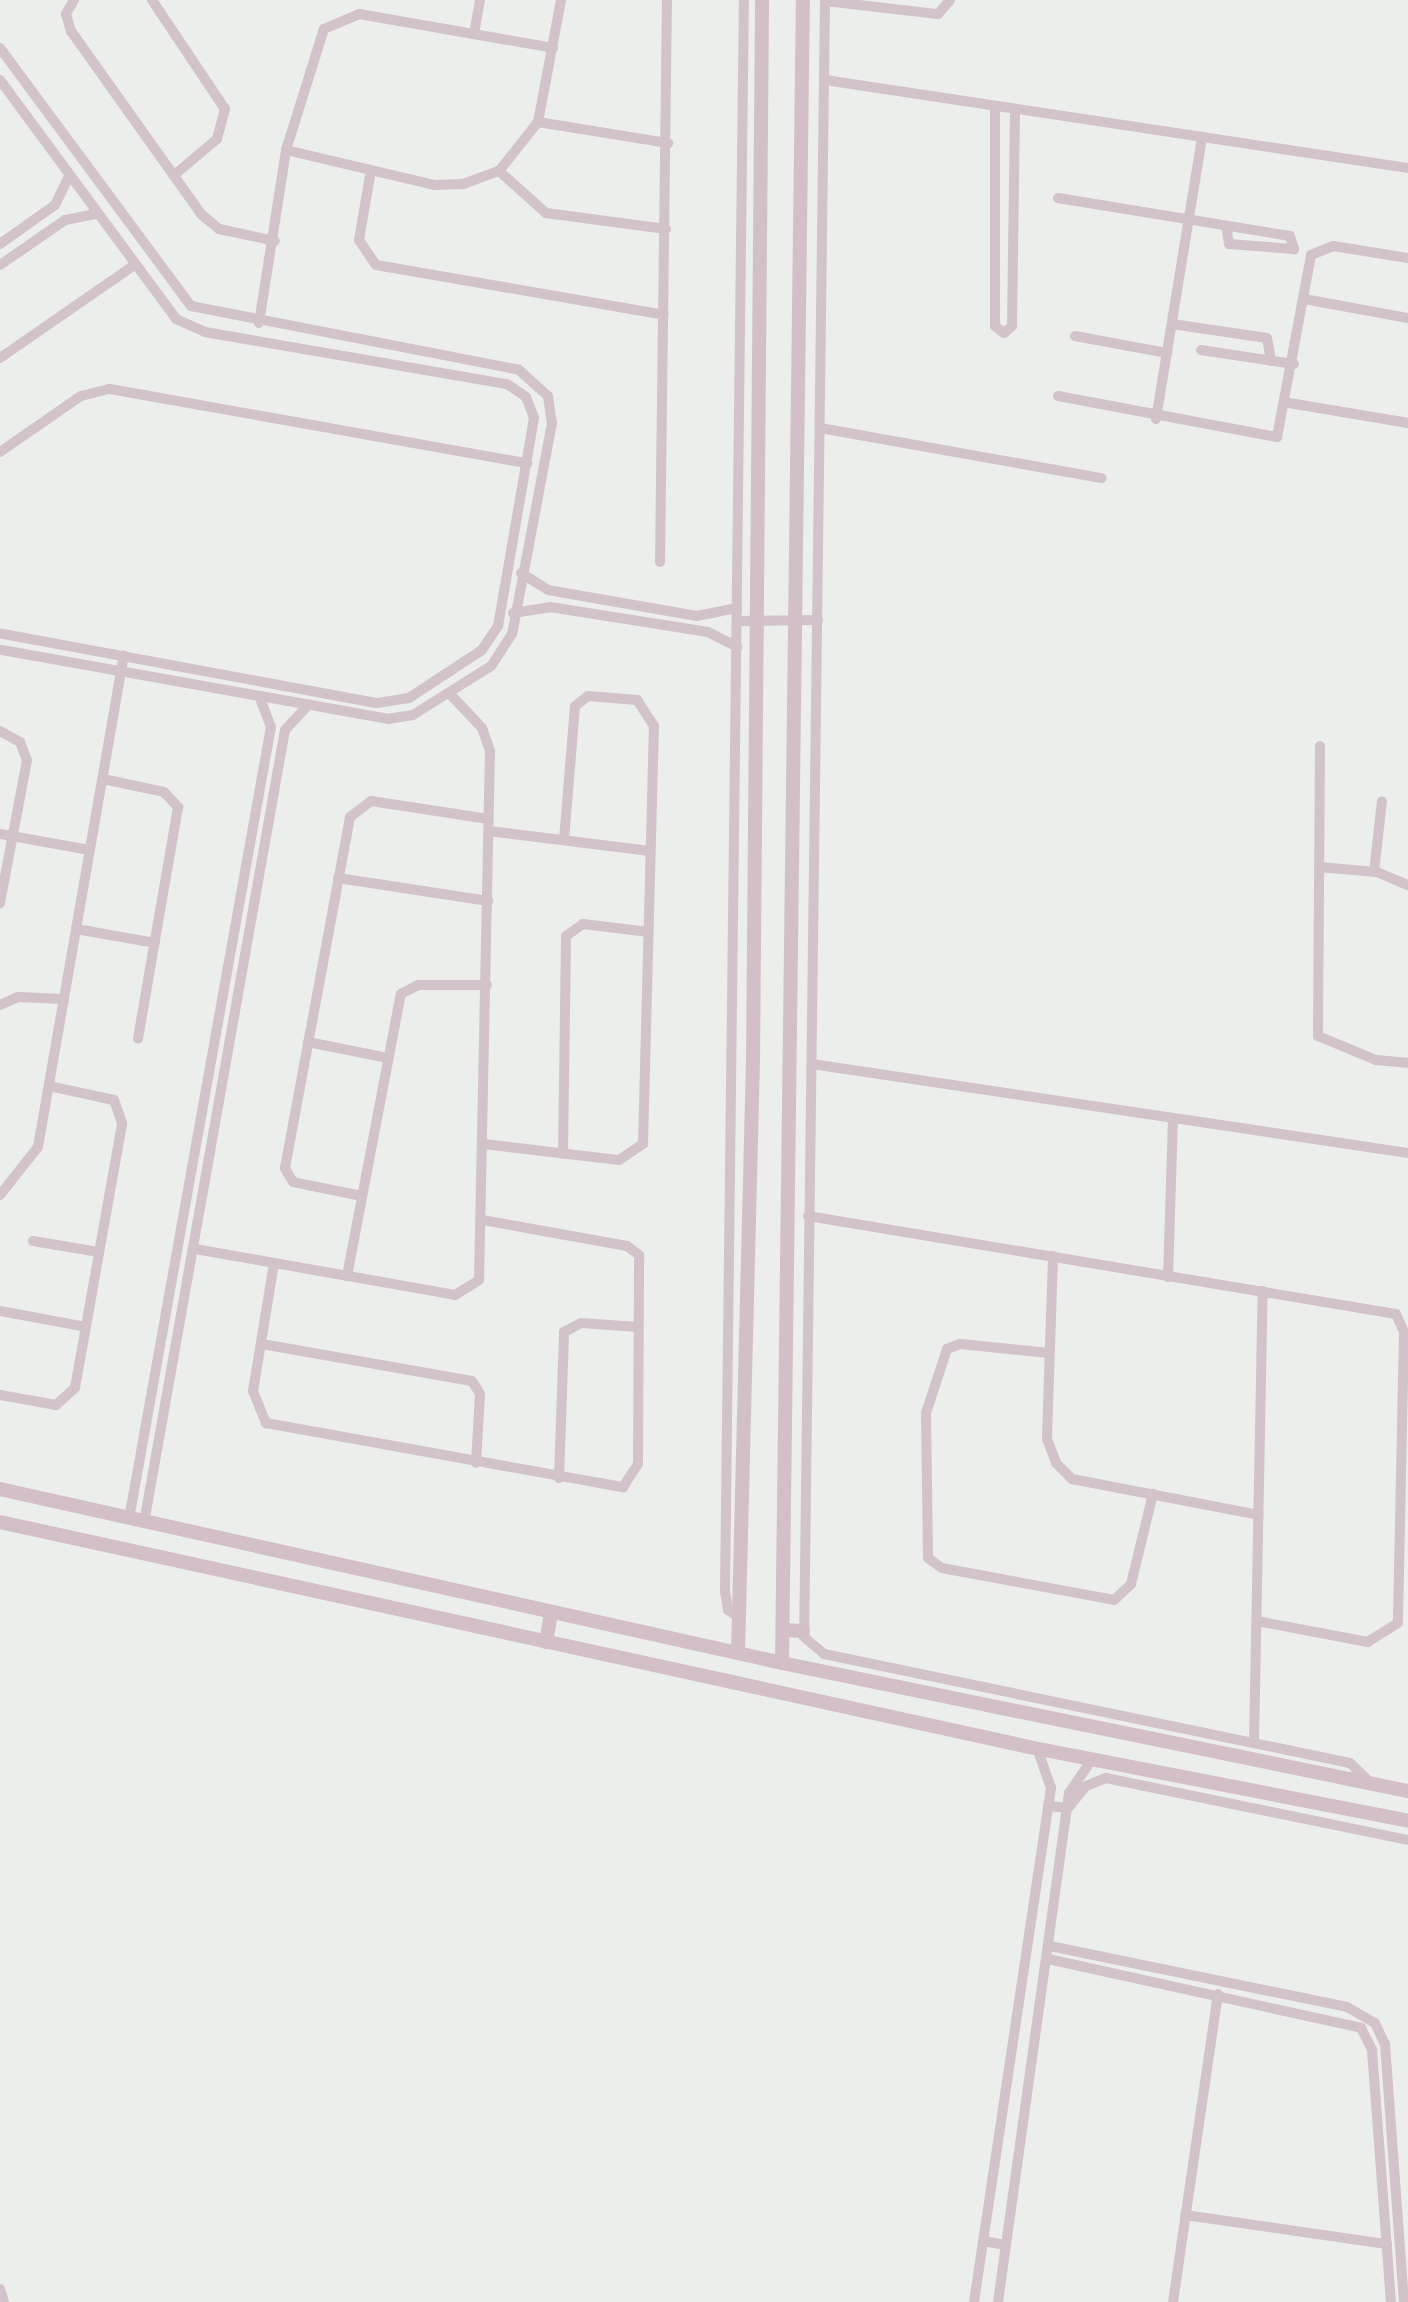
<!DOCTYPE html>
<html>
<head>
<meta charset="utf-8">
<style>
	body { margin:0 }
	#map { position:relative; width:1408px; height:2302px; overflow:hidden; background:#ebeeeb; font-family:Mulish,sans-serif }
	div>[style] { position:absolute }
	[style*='--x'] { left:calc(var(--x)*1px); top:calc(var(--y)*1px); width:calc(var(--w)*1px); rotate:calc(var(--a)*1deg) }
	.street>* { height:10px; margin:-5px; padding:0 5px; transform-origin:5px; border-radius:5px; background:#d2c2ca }
	.secondary>* { height:14px; margin:-7px; padding:0 7px; transform-origin:7px; border-radius:7px; background:#d3bfc7 }
	span { translate:-50% -50%; white-space:nowrap; text-align:center; line-height:1.15; -webkit-text-stroke:6px #fff; paint-order:stroke }
</style>
</head>
<body>
<div id="map">
	<div class="street">
		<div style="--x:74;--y:0;--w:16;--a:120"></div>
		<div style="--x:66;--y:14;--w:18;--a:74"></div>
		<div style="--x:71;--y:31;--w:226;--a:54.6"></div>
		<div style="--x:202;--y:215;--w:22;--a:39"></div>
		<div style="--x:219;--y:229;--w:57;--a:12.1"></div>
		<div style="--x:152;--y:0;--w:131;--a:56.2"></div>
		<div style="--x:225;--y:109;--w:31;--a:105"></div>
		<div style="--x:217;--y:139;--w:57;--a:139.9"></div>
		<div style="--x:825;--y:0;--w:1637;--a:90.73"></div>
		<div style="--x:804;--y:1637;--w:26;--a:40"></div>
		<div style="--x:824;--y:1654;--w:537;--a:11.71"></div>
		<div style="--x:1350;--y:1763;--w:30;--a:44"></div>
		<div style="--x:825;--y:1;--w:114;--a:6.6"></div>
		<div style="--x:938;--y:14;--w:18;--a:-49"></div>
		<div style="--x:474;--y:34;--w:35;--a:-80"></div>
		<div style="--x:0;--y:48;--w:321;--a:53.5"></div>
		<div style="--x:191;--y:306;--w:334;--a:11"></div>
		<div style="--x:519;--y:370;--w:39;--a:42"></div>
		<div style="--x:548;--y:396;--w:27;--a:82"></div>
		<div style="--x:552;--y:423;--w:215;--a:100.7"></div>
		<div style="--x:512;--y:634;--w:38;--a:123"></div>
		<div style="--x:491;--y:666;--w:92;--a:147.9"></div>
		<div style="--x:413;--y:715;--w:24;--a:171"></div>
		<div style="--x:389;--y:719;--w:395;--a:-169.9"></div>
		<div style="--x:0;--y:80;--w:297;--a:53.6"></div>
		<div style="--x:176;--y:319;--w:32;--a:24"></div>
		<div style="--x:205;--y:332;--w:306;--a:9.8"></div>
		<div style="--x:507;--y:384;--w:23;--a:34"></div>
		<div style="--x:526;--y:397;--w:22;--a:69"></div>
		<div style="--x:534;--y:418;--w:211;--a:99.8"></div>
		<div style="--x:498;--y:626;--w:29;--a:124"></div>
		<div style="--x:482;--y:650;--w:87;--a:146.7"></div>
		<div style="--x:409;--y:698;--w:33;--a:171"></div>
		<div style="--x:376;--y:703;--w:382;--a:-169.5"></div>
		<div style="--x:825;--y:80;--w:590;--a:8.58"></div>
		<div style="--x:995;--y:106;--w:220;--a:90"></div>
		<div style="--x:995;--y:326;--w:11;--a:38"></div>
		<div style="--x:1004;--y:333;--w:11;--a:-41"></div>
		<div style="--x:1012;--y:326;--w:217;--a:-89.2"></div>
		<div style="--x:538;--y:122;--w:132;--a:9.2"></div>
		<div style="--x:286;--y:150;--w:152;--a:13.3"></div>
		<div style="--x:434;--y:185;--w:29;--a:-2"></div>
		<div style="--x:463;--y:184;--w:38;--a:-20"></div>
		<div style="--x:499;--y:171;--w:63;--a:-51.5"></div>
		<div style="--x:538;--y:122;--w:124;--a:-79.3"></div>
		<div style="--x:499;--y:171;--w:63;--a:41.8"></div>
		<div style="--x:546;--y:213;--w:121;--a:7.6"></div>
		<div style="--x:370;--y:176;--w:65;--a:99.8"></div>
		<div style="--x:359;--y:240;--w:30;--a:56"></div>
		<div style="--x:376;--y:265;--w:292;--a:9.8"></div>
		<div style="--x:1058;--y:198;--w:235;--a:9.3"></div>
		<div style="--x:1290;--y:236;--w:14;--a:73"></div>
		<div style="--x:1294;--y:249;--w:65;--a:-175.6"></div>
		<div style="--x:1229;--y:244;--w:18;--a:-99"></div>
		<div style="--x:0;--y:244;--w:67;--a:-35.3"></div>
		<div style="--x:55;--y:205;--w:32;--a:-64"></div>
		<div style="--x:0;--y:265;--w:79;--a:-34.7"></div>
		<div style="--x:65;--y:220;--w:33;--a:-11"></div>
		<div style="--x:1304;--y:299;--w:106;--a:10.4"></div>
		<div style="--x:259;--y:323;--w:175;--a:-81.1"></div>
		<div style="--x:286;--y:150;--w:127;--a:-72.6"></div>
		<div style="--x:324;--y:29;--w:38;--a:-23"></div>
		<div style="--x:359;--y:14;--w:197;--a:9.9"></div>
		<div style="--x:1172;--y:324;--w:96;--a:8.4"></div>
		<div style="--x:1267;--y:338;--w:23;--a:80"></div>
		<div style="--x:1075;--y:336;--w:94;--a:10.5"></div>
		<div style="--x:1201;--y:350;--w:94;--a:8.6"></div>
		<div style="--x:0;--y:358;--w:162;--a:-34.7"></div>
		<div style="--x:1058;--y:396;--w:223;--a:10.6"></div>
		<div style="--x:1277;--y:437;--w:185;--a:-79.4"></div>
		<div style="--x:1311;--y:255;--w:24;--a:-22"></div>
		<div style="--x:1333;--y:246;--w:76;--a:9.1"></div>
		<div style="--x:1289;--y:403;--w:121;--a:9.5"></div>
		<div style="--x:1156;--y:419;--w:286;--a:-80.7"></div>
		<div style="--x:820;--y:428;--w:286;--a:10.1"></div>
		<div style="--x:0;--y:452;--w:98;--a:-34.7"></div>
		<div style="--x:81;--y:396;--w:30;--a:-14"></div>
		<div style="--x:110;--y:389;--w:424;--a:10.1"></div>
		<div style="--x:660;--y:562;--w:562;--a:-89.29"></div>
		<div style="--x:521;--y:573;--w:32;--a:32"></div>
		<div style="--x:548;--y:590;--w:151;--a:9.9"></div>
		<div style="--x:697;--y:616;--w:41;--a:-11.3"></div>
		<div style="--x:513;--y:613;--w:37;--a:-9"></div>
		<div style="--x:550;--y:607;--w:160;--a:9"></div>
		<div style="--x:708;--y:632;--w:33;--a:27"></div>
		<div style="--x:737;--y:621;--w:81;--a:-0.7"></div>
		<div style="--x:0;--y:731;--w:23;--a:29"></div>
		<div style="--x:20;--y:742;--w:19;--a:69"></div>
		<div style="--x:27;--y:760;--w:146;--a:100.7"></div>
		<div style="--x:1320;--y:746;--w:290;--a:90.4"></div>
		<div style="--x:1318;--y:1036;--w:63;--a:22.5"></div>
		<div style="--x:1376;--y:1060;--w:32;--a:5"></div>
		<div style="--x:103;--y:779;--w:62;--a:12"></div>
		<div style="--x:164;--y:792;--w:21;--a:47"></div>
		<div style="--x:178;--y:807;--w:235;--a:99.8"></div>
		<div style="--x:489;--y:831;--w:162;--a:7.1"></div>
		<div style="--x:0;--y:834;--w:91;--a:10.1"></div>
		<div style="--x:1319;--y:867;--w:58;--a:4.9"></div>
		<div style="--x:1377;--y:872;--w:34;--a:23"></div>
		<div style="--x:1374;--y:872;--w:71;--a:-83.6"></div>
		<div style="--x:338;--y:878;--w:152;--a:8.7"></div>
		<div style="--x:76;--y:929;--w:80;--a:10"></div>
		<div style="--x:0;--y:1005;--w:20;--a:-24"></div>
		<div style="--x:18;--y:997;--w:46;--a:2.5"></div>
		<div style="--x:308;--y:1042;--w:82;--a:11.3"></div>
		<div style="--x:812;--y:1064;--w:603;--a:8.49"></div>
		<div style="--x:484;--y:1144;--w:136;--a:6.8"></div>
		<div style="--x:619;--y:1160;--w:29;--a:-34"></div>
		<div style="--x:643;--y:1144;--w:418;--a:-88.5"></div>
		<div style="--x:654;--y:726;--w:31;--a:-123"></div>
		<div style="--x:637;--y:700;--w:49;--a:-175.3"></div>
		<div style="--x:588;--y:696;--w:16;--a:142"></div>
		<div style="--x:575;--y:706;--w:134;--a:94.7"></div>
		<div style="--x:563;--y:1154;--w:218;--a:-89.2"></div>
		<div style="--x:566;--y:936;--w:21;--a:-35"></div>
		<div style="--x:583;--y:924;--w:66;--a:6.9"></div>
		<div style="--x:0;--y:1195;--w:61;--a:-51.6"></div>
		<div style="--x:38;--y:1147;--w:499;--a:-80.1"></div>
		<div style="--x:362;--y:1196;--w:70;--a:-168.5"></div>
		<div style="--x:293;--y:1182;--w:16;--a:-120"></div>
		<div style="--x:285;--y:1168;--w:357;--a:-79.5"></div>
		<div style="--x:350;--y:817;--w:26;--a:-37"></div>
		<div style="--x:371;--y:801;--w:119;--a:8.7"></div>
		<div style="--x:808;--y:1216;--w:596;--a:9.46"></div>
		<div style="--x:1396;--y:1314;--w:20;--a:66"></div>
		<div style="--x:1404;--y:1332;--w:291;--a:91.2"></div>
		<div style="--x:1398;--y:1623;--w:36;--a:148"></div>
		<div style="--x:1368;--y:1642;--w:113;--a:-169.3"></div>
		<div style="--x:33;--y:1241;--w:67;--a:9.5"></div>
		<div style="--x:195;--y:1249;--w:264;--a:10"></div>
		<div style="--x:455;--y:1295;--w:28;--a:-32"></div>
		<div style="--x:479;--y:1280;--w:529;--a:-88.81"></div>
		<div style="--x:490;--y:751;--w:24;--a:-109"></div>
		<div style="--x:482;--y:728;--w:47;--a:-133.3"></div>
		<div style="--x:1053;--y:1256;--w:183;--a:91.9"></div>
		<div style="--x:1047;--y:1439;--w:26;--a:69"></div>
		<div style="--x:1056;--y:1463;--w:23;--a:45"></div>
		<div style="--x:1072;--y:1479;--w:190;--a:10.9"></div>
		<div style="--x:274;--y:1263;--w:130;--a:99.3"></div>
		<div style="--x:253;--y:1391;--w:35;--a:68"></div>
		<div style="--x:266;--y:1423;--w:363;--a:10.2"></div>
		<div style="--x:623;--y:1487;--w:27;--a:-57"></div>
		<div style="--x:638;--y:1464;--w:209;--a:-89.7"></div>
		<div style="--x:639;--y:1255;--w:15;--a:-143"></div>
		<div style="--x:627;--y:1246;--w:146;--a:-169.8"></div>
		<div style="--x:347;--y:1276;--w:287;--a:-79.2"></div>
		<div style="--x:401;--y:994;--w:19;--a:-28"></div>
		<div style="--x:418;--y:985;--w:69;--a:0"></div>
		<div style="--x:1168;--y:1277;--w:159;--a:-88.2"></div>
		<div style="--x:0;--y:1311;--w:87;--a:10.5"></div>
		<div style="--x:262;--y:1344;--w:213;--a:10"></div>
		<div style="--x:472;--y:1381;--w:15;--a:58"></div>
		<div style="--x:480;--y:1394;--w:69;--a:93.3"></div>
		<div style="--x:1049;--y:1353;--w:89;--a:-174.2"></div>
		<div style="--x:960;--y:1344;--w:14;--a:159"></div>
		<div style="--x:947;--y:1349;--w:67;--a:108.2"></div>
		<div style="--x:926;--y:1413;--w:145;--a:89.2"></div>
		<div style="--x:928;--y:1558;--w:17;--a:36"></div>
		<div style="--x:942;--y:1568;--w:175;--a:10.5"></div>
		<div style="--x:1114;--y:1600;--w:23;--a:-43"></div>
		<div style="--x:1131;--y:1584;--w:93;--a:-76.3"></div>
		<div style="--x:0;--y:1395;--w:57;--a:10.1"></div>
		<div style="--x:56;--y:1405;--w:25;--a:-42"></div>
		<div style="--x:75;--y:1388;--w:269;--a:-79.9"></div>
		<div style="--x:122;--y:1123;--w:24;--a:-109"></div>
		<div style="--x:114;--y:1100;--w:66;--a:-167.8"></div>
		<div style="--x:559;--y:1478;--w:146;--a:-88"></div>
		<div style="--x:564;--y:1332;--w:19;--a:-28"></div>
		<div style="--x:581;--y:1323;--w:57;--a:4"></div>
		<div style="--x:129;--y:1519;--w:805;--a:-79.84"></div>
		<div style="--x:271;--y:727;--w:33;--a:-111"></div>
		<div style="--x:144;--y:1523;--w:805;--a:-79.92"></div>
		<div style="--x:285;--y:730;--w:35;--a:-47"></div>
		<div style="--x:739;--y:1617;--w:13;--a:-148"></div>
		<div style="--x:728;--y:1610;--w:18;--a:-99"></div>
		<div style="--x:725;--y:1592;--w:1592;--a:-89.32"></div>
		<div style="--x:1254;--y:1743;--w:452;--a:-88.9"></div>
		<div style="--x:1048;--y:1806;--w:20;--a:6"></div>
		<div style="--x:1068;--y:1808;--w:28;--a:-51"></div>
		<div style="--x:1086;--y:1786;--w:22;--a:-22"></div>
		<div style="--x:1106;--y:1778;--w:308;--a:11.6"></div>
		<div style="--x:1050;--y:1946;--w:303;--a:11.6"></div>
		<div style="--x:1347;--y:2007;--w:32;--a:30"></div>
		<div style="--x:1375;--y:2023;--w:23;--a:65"></div>
		<div style="--x:1385;--y:2044;--w:259;--a:85.8"></div>
		<div style="--x:1048;--y:1959;--w:321;--a:12.4"></div>
		<div style="--x:1361;--y:2028;--w:25;--a:63"></div>
		<div style="--x:1372;--y:2050;--w:253;--a:85.7"></div>
		<div style="--x:1185;--y:2215;--w:204;--a:8.2"></div>
		<div style="--x:983;--y:2241;--w:23;--a:10"></div>
		<div style="--x:0;--y:2289;--w:14;--a:73"></div>
		<div style="--x:974;--y:2302;--w:520;--a:-81.48"></div>
		<div style="--x:1051;--y:1788;--w:42;--a:-109.3"></div>
		<div style="--x:998;--y:2302;--w:514;--a:-82.06"></div>
		<div style="--x:1069;--y:1793;--w:42;--a:-55.6"></div>
		<div style="--x:1173;--y:2302;--w:311;--a:-81.7"></div>
	</div>
	<div class="secondary">
		<div style="--x:0;--y:1489;--w:801;--a:12.54"></div>
		<div style="--x:782;--y:1663;--w:639;--a:11.56"></div>
		<div style="--x:0;--y:1522;--w:1053;--a:12.33"></div>
		<div style="--x:1029;--y:1747;--w:386;--a:11"></div>
		<div style="--x:783;--y:1630;--w:20;--a:3"></div>
		<div style="--x:546;--y:1642;--w:29;--a:-80"></div>
		<div style="--x:738;--y:1653;--w:591;--a:-88.55"></div>
		<div style="--x:753;--y:1062;--w:1062;--a:-89.51"></div>
		<div style="--x:782;--y:1663;--w:1663;--a:-89.28"></div>
	</div>
</div>
</body>
</html>
